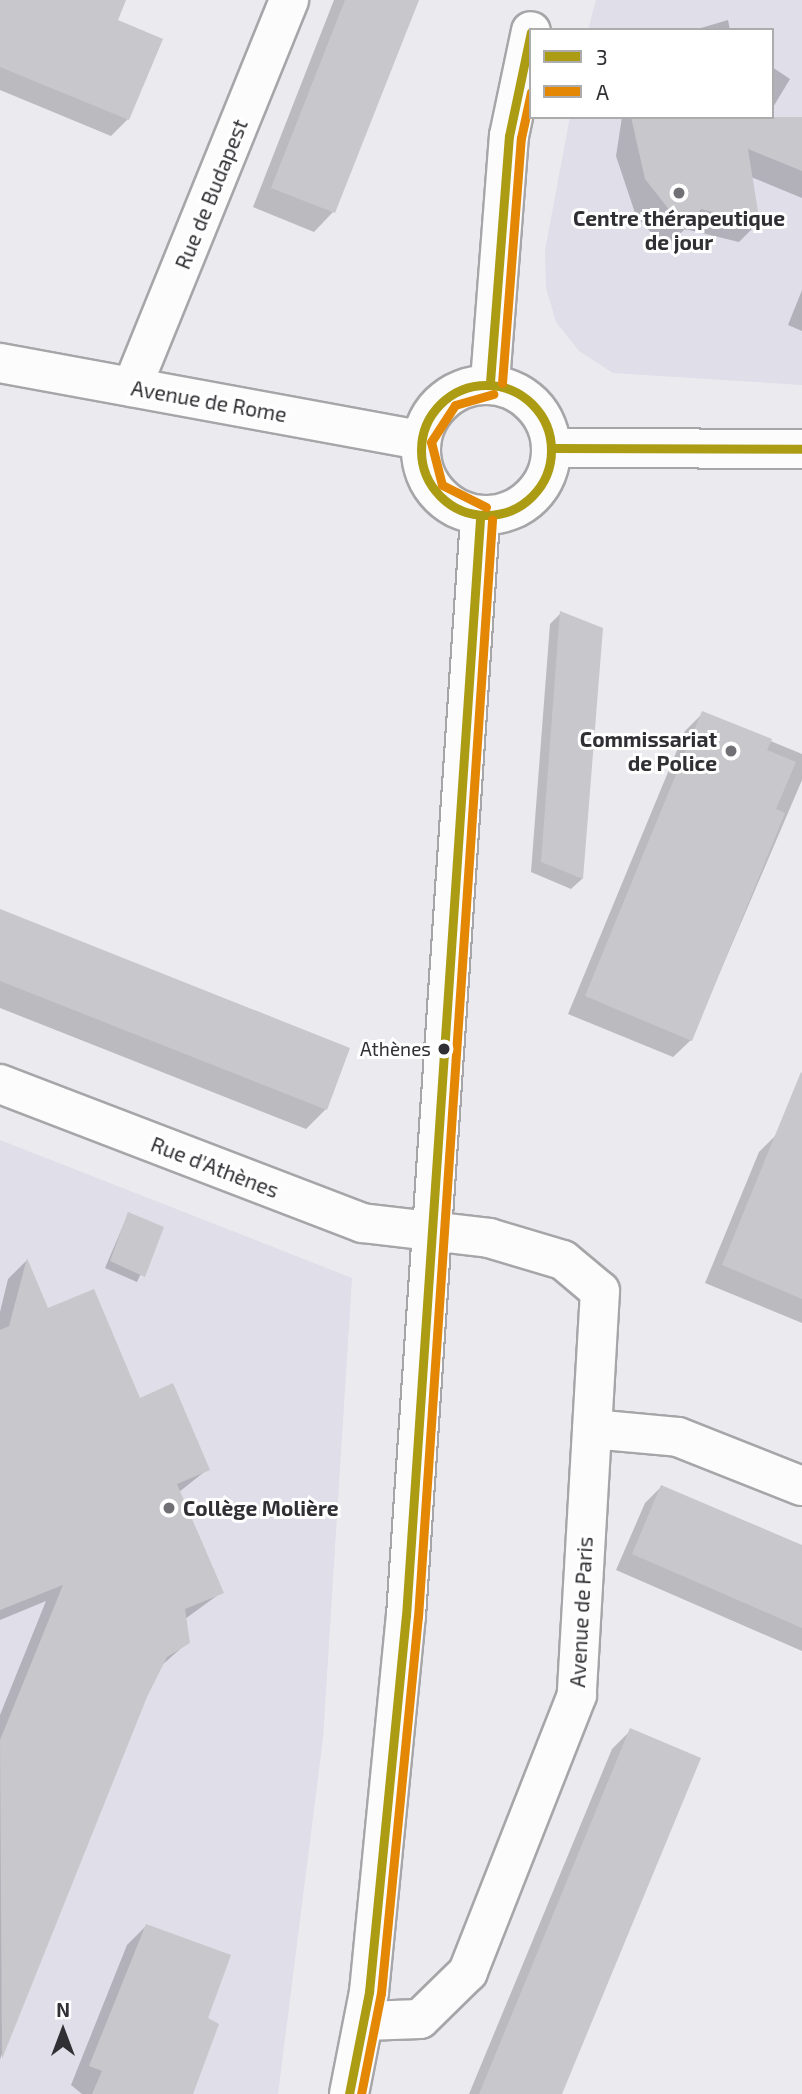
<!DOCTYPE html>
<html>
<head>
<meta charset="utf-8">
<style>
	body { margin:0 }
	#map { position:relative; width:802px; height:2094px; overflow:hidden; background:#eaeaef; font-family:"Exo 2",sans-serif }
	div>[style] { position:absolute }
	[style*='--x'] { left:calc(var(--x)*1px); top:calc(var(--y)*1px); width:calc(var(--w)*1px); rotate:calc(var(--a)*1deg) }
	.built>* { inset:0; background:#dfdee9 }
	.shadow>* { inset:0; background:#0003 }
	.building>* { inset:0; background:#c8c7cb }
	.roads { filter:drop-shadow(2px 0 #a6a6a9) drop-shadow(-2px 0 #a6a6a9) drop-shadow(0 2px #a6a6a9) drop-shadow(0 -2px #a6a6a9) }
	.minor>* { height:38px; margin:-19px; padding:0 19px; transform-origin:19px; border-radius:19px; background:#fcfcfd }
	.minor>.ring { margin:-19px; padding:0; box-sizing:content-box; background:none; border:38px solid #fcfcfd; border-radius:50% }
	.bus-1>* { height:9px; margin:-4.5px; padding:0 4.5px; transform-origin:4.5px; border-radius:4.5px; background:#ac9c14 }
	.bus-1>.ring { margin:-4.5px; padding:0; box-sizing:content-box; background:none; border:9px solid #ac9c14; border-radius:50% }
	.bus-2>* { height:9px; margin:-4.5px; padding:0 4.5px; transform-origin:4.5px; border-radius:4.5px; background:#e48704 }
	.dots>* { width:19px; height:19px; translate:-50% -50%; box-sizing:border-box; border:4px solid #fff; border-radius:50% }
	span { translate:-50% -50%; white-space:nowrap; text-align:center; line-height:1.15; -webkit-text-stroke:6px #fff; paint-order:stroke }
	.bus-label { font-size:19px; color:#302f33 }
	.right { translate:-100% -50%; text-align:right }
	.street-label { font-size:21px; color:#302f33 }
	.poi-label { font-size:21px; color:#302f33; font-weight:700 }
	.left { translate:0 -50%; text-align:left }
	.legend { position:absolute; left:529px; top:28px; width:245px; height:91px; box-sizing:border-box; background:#fff; border:2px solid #acacad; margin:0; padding:9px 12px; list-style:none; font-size:21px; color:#302f33 }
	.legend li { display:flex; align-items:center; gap:14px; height:35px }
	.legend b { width:35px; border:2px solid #acacad }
	.north { position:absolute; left:28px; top:1996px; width:70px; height:70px; -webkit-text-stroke:5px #fff; paint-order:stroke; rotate:0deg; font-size:19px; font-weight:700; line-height:28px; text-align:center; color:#302f33 }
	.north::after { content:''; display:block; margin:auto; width:24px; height:32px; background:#302f33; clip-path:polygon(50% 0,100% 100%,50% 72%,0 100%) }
</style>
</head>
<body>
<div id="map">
	<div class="built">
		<div style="clip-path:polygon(596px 0,802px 0,802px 385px,613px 373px,579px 351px,556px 322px,546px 288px,545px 250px,570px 117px,772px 117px,772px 30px,588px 30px)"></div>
		<div style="clip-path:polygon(0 1140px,352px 1278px,323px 1738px,278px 2094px,0 2094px)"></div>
	</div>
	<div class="shadow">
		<div style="clip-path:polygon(0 0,124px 0,116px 21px,128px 119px,111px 136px,0 90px)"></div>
		<div style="clip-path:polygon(334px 0,418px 0,333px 212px,314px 232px,253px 207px)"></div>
		<div style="clip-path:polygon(728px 20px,730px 30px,694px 30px)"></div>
		<div style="clip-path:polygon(772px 67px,790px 79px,772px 109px)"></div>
		<div style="clip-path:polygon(622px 117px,768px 117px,802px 132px,802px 198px,751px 177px,758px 223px,739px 242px,685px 229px,665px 248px,636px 216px,616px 156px)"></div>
		<div style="clip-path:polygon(802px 290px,802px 331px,788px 325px)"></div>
		<div style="clip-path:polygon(561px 613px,601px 629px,582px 879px,571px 889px,531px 872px,550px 624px)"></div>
		<div style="clip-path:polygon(703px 713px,802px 754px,802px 780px,691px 1040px,673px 1057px,568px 1014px,685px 731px)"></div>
		<div style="clip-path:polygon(0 911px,348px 1049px,325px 1110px,306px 1129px,0 1008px)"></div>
		<div style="clip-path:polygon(777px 1134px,802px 1144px,802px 1323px,705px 1283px,759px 1152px)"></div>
		<div style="clip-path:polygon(128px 1214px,162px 1228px,137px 1282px,105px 1268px)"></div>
		<div style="clip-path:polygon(26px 1261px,47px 1310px,208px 1469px,179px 1492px,222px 1592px,185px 1619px,188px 1642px,161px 1666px,145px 1696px,0 2059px,0 1715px,46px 1601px,0 1620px,0 1312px,8px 1279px)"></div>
		<div style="clip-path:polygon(661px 1487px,802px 1547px,802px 1651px,616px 1570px,645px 1503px)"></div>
		<div style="clip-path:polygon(631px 1730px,560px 2094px,469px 2094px,612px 1749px)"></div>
		<div style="clip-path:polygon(146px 1926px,205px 2019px,191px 2094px,82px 2094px,71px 2085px,127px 1945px)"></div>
	</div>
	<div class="building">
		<div style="clip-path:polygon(0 0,126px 0,118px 20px,163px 39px,129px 120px,0 67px)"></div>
		<div style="clip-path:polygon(345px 0,419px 0,335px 213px,271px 188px)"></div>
		<div style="clip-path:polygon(631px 117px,802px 117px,802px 171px,748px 149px,760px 224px,701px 209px,686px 231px,645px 179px)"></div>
		<div style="clip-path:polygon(560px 611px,603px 628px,583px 879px,541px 862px)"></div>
		<div style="clip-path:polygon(702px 711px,772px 739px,767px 750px,796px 762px,776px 809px,785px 813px,692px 1041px,585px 996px)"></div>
		<div style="clip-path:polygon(0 909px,350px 1048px,327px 1110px,0 981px)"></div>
		<div style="clip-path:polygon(801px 1072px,802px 1073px,802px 1299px,722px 1265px)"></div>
		<div style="clip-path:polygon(128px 1212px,164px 1227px,145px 1277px,110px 1261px)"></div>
		<div style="clip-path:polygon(27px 1258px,48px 1308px,94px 1289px,140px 1398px,173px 1383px,210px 1470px,177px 1484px,224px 1593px,185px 1609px,190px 1643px,167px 1657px,147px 1697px,2px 2059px,0 1740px,63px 1585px,0 1610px,0 1330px,9px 1326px)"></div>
		<div style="clip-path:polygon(661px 1485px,802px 1545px,802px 1628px,632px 1554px)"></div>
		<div style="clip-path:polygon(630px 1728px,701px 1758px,562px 2094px,479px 2094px)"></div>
		<div style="clip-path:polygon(146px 1924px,231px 1955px,208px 2018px,219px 2024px,193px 2094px,92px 2094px,102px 2071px,89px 2066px)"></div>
	</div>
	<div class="roads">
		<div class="minor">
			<div style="--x:0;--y:363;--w:425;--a:10.4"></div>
			<div style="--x:490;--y:382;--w:247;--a:-85.6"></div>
			<div style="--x:509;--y:136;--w:107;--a:-78.2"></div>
			<div class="ring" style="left:421px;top:385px;width:92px;height:92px"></div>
			<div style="--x:132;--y:387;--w:418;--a:-67.9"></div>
			<div style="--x:554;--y:448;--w:248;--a:0.2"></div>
			<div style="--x:0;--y:1084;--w:388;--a:21"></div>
			<div style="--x:362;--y:1223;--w:128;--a:6.7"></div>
			<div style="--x:489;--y:1238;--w:77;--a:16.6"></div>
			<div style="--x:563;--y:1260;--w:48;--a:40"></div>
			<div style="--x:600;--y:1291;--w:405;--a:93.3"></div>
			<div style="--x:577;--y:1695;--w:298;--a:111.5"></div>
			<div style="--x:468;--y:1972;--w:67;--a:135.6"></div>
			<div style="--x:420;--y:2019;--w:55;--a:177.9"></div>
			<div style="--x:592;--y:1429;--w:86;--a:5.3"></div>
			<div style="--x:678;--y:1437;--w:133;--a:21.6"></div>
			<div style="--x:349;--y:2094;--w:104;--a:-78.9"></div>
			<div style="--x:369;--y:1992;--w:378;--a:-84.4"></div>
			<div style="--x:406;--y:1616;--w:1100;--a:-86.14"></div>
		</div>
	</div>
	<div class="bus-1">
		<div style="--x:490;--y:382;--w:247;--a:-85.6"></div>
		<div style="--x:509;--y:136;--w:106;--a:-78.1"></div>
		<div class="ring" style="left:421px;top:385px;width:121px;height:121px"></div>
		<div style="--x:554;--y:448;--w:248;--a:0.2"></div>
		<div style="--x:349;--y:2094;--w:104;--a:-78.9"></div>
		<div style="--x:369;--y:1992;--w:378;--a:-84.4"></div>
		<div style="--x:406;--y:1616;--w:1100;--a:-86.14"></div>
	</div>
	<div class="bus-2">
		<div style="--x:502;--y:383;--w:246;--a:-85.6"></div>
		<div style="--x:521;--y:138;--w:47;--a:-77.7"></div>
		<div style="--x:486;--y:507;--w:49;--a:-153.4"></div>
		<div style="--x:442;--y:485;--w:44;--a:-104.3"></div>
		<div style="--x:431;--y:442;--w:44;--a:-57"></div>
		<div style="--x:455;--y:405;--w:40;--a:-16"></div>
		<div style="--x:361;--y:2094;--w:103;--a:-78.8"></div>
		<div style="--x:381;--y:1993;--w:378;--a:-84.4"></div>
		<div style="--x:418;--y:1617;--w:1100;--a:-86.14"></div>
	</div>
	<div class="dots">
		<div style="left:679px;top:193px;background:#717075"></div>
		<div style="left:731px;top:751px;background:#717075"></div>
		<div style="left:444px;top:1049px;background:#302f33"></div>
		<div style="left:169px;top:1508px;background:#717075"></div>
	</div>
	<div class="bus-label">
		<span class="right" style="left:431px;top:1049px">Athènes</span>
	</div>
	<div class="street-label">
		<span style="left:211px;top:194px;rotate:-68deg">Rue de Budapest</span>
		<span style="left:209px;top:401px;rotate:10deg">Avenue de Rome</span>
		<span style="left:215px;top:1167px;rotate:21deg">Rue d'Athènes</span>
		<span style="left:581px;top:1612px;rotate:-87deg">Avenue de Paris</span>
	</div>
	<div class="poi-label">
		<span style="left:679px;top:230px">Centre thérapeutique<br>de jour</span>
		<span class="right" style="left:717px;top:751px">Commissariat<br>de Police</span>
		<span class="left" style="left:183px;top:1508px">Collège Molière</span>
	</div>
	<ul class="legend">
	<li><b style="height:9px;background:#ac9c14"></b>3</li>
	<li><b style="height:9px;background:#e48704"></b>A</li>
	</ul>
	<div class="north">N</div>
</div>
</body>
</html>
